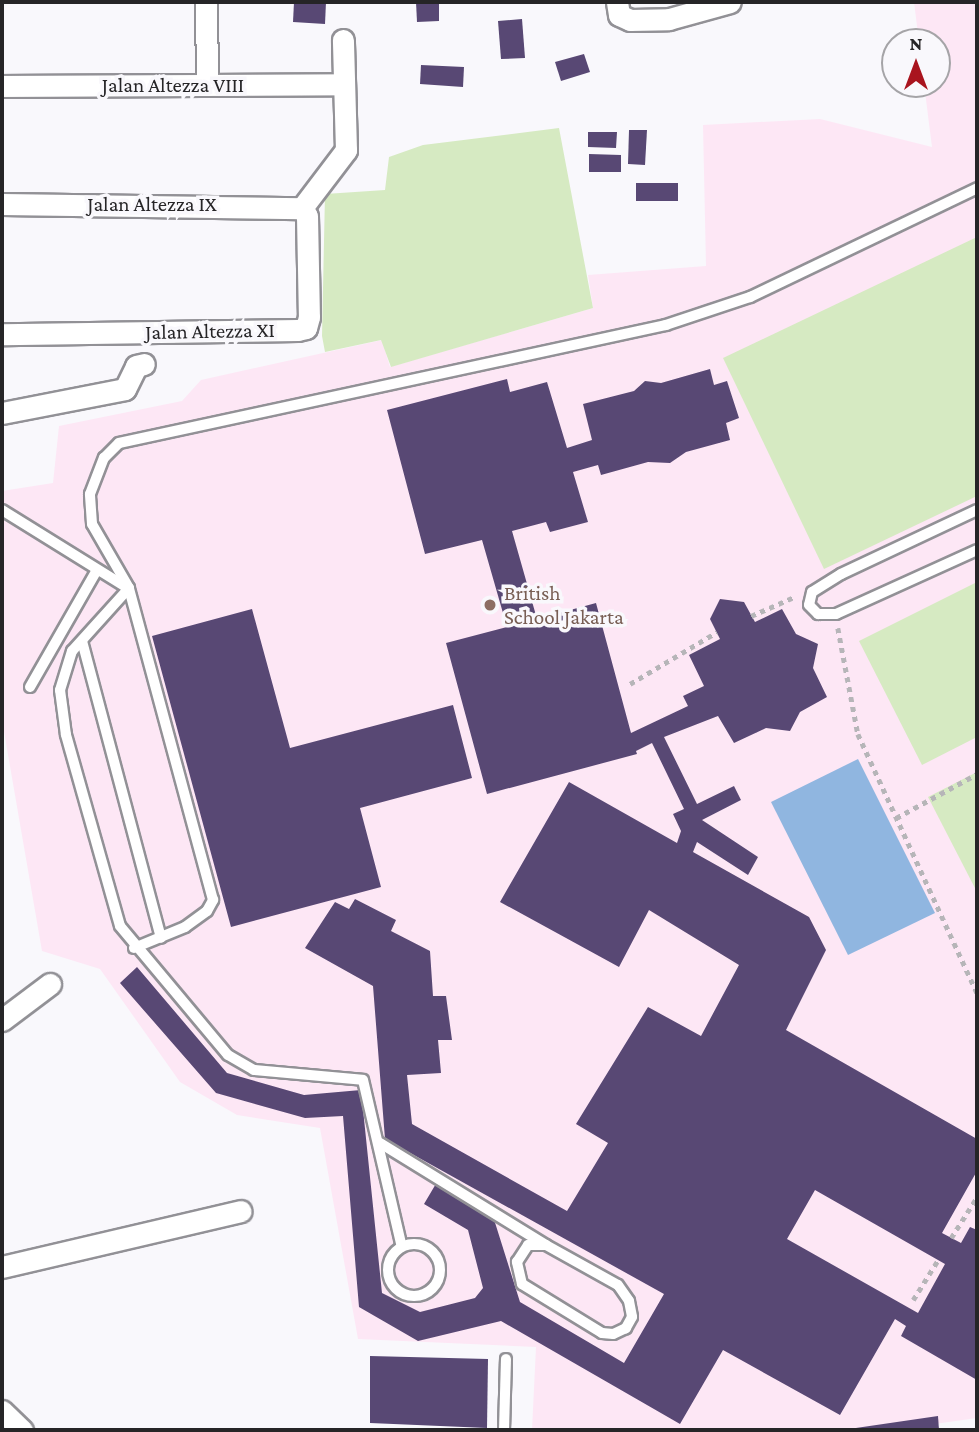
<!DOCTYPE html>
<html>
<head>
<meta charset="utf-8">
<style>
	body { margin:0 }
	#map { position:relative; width:979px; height:1432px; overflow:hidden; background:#f9f8fc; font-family:"Crimson Pro",serif }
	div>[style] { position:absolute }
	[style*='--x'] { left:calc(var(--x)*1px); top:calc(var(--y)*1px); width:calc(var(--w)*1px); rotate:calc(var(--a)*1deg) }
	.education>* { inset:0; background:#fde7f5 }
	.green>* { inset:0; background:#d6eac2 }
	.water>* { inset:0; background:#90b6e0 }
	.building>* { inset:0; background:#584874 }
	.path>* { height:4.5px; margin-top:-2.25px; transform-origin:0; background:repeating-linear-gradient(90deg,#b6b5b8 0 5px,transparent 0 10px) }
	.roads { filter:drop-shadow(2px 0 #929196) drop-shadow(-2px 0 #929196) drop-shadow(0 2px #929196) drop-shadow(0 -2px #929196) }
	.service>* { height:10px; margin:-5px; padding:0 5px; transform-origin:5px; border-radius:5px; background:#fff }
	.service>.ring { margin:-5px; padding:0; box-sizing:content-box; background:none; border:10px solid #fff; border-radius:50% }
	.minor>* { height:21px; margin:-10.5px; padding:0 10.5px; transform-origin:10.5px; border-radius:10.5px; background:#fff }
	.dots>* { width:19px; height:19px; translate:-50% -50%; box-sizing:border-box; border:4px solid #f9f8fc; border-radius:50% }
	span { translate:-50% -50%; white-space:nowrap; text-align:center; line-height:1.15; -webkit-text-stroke:7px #f9f8fc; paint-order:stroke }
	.street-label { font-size:21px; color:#262527 }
	.education-label { font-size:21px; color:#785e54 }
	.left { translate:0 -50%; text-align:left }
	.frame { position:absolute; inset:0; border:4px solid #262527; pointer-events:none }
	.north { position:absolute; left:881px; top:28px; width:70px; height:70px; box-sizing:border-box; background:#f9f8fc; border:2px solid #a5a4a7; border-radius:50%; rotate:0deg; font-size:19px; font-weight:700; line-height:28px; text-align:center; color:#262527 }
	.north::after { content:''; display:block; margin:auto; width:24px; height:32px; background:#a9141e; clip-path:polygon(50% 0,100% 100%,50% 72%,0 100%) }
</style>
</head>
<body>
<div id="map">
	<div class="education">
		<div style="clip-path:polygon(914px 2px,977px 2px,977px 1418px,892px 1430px,532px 1430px,536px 1347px,358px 1339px,320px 1128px,237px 1115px,180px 1082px,100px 969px,42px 951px,2px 720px,2px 491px,53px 483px,59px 426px,182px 401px,201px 380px,382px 340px,390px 367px,593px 308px,588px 275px,706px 266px,703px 125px,820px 119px,932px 147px,924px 84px,937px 84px,937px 42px,919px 42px)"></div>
	</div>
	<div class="green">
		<div style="clip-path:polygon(559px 128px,593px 308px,391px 367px,381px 340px,325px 352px,322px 336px,325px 194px,385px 190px,389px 157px,423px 145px)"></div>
		<div style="clip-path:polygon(977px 237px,977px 496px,824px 569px,723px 358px)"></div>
		<div style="clip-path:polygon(977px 582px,977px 737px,922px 765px,859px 641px)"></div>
		<div style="clip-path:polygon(977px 772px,977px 892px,928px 797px)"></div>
	</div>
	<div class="water">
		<div style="clip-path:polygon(858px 759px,935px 913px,848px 955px,771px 802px)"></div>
	</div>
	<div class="building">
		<div style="clip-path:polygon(294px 2px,326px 2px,325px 24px,293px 22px)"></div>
		<div style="clip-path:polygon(416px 2px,439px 2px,439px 21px,417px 22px)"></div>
		<div style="clip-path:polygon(522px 19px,525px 58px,501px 59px,498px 21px)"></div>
		<div style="clip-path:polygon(584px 54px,590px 72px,561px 81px,555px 62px)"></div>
		<div style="clip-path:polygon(421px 65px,464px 67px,463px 87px,420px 84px)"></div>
		<div style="clip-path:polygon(629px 130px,647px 130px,645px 165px,628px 164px)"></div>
		<div style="clip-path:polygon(588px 132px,617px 132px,616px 148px,588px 147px)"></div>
		<div style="clip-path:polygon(589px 154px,621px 155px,621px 172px,589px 172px)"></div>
		<div style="clip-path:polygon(636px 183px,678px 183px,678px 201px,636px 201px)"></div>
		<div style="clip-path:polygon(evenodd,710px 369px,714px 385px,727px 381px,739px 418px,726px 423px,730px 440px,686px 452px,670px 463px,648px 462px,601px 475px,598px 465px,573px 472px,588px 522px,550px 532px,546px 522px,512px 531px,537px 619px,596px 603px,631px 733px,688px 706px,683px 696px,704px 686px,689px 655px,720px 639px,710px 619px,720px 599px,744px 602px,755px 622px,782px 609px,796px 634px,818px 644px,813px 668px,827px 697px,800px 712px,790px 731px,766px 728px,734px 743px,718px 716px,664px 737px,697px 804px,734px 786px,741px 800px,702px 820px,758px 857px,748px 875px,697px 842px,693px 852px,809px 917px,826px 950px,786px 1030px,977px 1139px,977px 1171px,942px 1233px,961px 1243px,970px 1227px,977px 1230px,977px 1380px,901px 1336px,906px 1326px,895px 1319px,840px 1415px,723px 1350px,680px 1424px,501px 1321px,418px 1341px,359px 1307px,343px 1116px,305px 1118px,216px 1093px,120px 983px,137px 967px,227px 1073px,304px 1095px,361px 1090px,382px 1293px,420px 1312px,475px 1298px,483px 1288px,468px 1230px,424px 1204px,437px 1182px,492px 1213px,520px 1302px,624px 1363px,664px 1294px,385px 1139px,373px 986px,305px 948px,335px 902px,349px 909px,355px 899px,396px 920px,391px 931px,430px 951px,433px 996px,446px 996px,452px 1040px,438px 1040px,441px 1073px,407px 1075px,412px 1124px,567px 1211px,608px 1143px,576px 1124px,648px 1007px,701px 1036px,739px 965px,649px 910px,619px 967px,500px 902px,569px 782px,677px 843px,681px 831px,673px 814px,684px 809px,652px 743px,636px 751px,637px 754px,487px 794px,446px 643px,507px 627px,482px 540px,425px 554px,387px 410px,507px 379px,510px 392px,547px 382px,567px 448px,592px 440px,583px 404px,634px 391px,645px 381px,661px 383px,710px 369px,815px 1190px,945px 1264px,918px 1313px,787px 1239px,815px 1190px)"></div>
		<div style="clip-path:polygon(252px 609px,290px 748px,453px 705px,472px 778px,360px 808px,381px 887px,231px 927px,152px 636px)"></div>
		<div style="clip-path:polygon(370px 1356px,488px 1359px,487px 1428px,370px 1423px)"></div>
		<div style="clip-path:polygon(938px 1416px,939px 1430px,850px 1430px,849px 1429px)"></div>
	</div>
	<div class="path">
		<div style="--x:751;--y:616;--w:47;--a:-23.8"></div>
		<div style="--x:838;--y:628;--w:108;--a:79.3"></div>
		<div style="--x:858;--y:734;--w:285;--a:65.3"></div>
		<div style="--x:630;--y:684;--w:101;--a:-30.9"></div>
		<div style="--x:896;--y:818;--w:92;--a:-28.5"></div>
		<div style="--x:951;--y:1238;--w:49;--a:-57.6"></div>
		<div style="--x:913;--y:1300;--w:47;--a:-58"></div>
	</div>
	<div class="roads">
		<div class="service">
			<div style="--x:2;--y:510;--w:146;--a:31.8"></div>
			<div style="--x:977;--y:510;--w:150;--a:154.8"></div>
			<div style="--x:841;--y:574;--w:34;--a:148"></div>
			<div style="--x:812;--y:592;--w:13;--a:103"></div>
			<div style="--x:809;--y:605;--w:13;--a:45"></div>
			<div style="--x:818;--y:614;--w:18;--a:0"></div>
			<div style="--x:836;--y:614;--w:155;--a:-24.4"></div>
			<div style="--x:129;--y:588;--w:85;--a:132.1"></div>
			<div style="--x:72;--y:651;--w:41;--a:107.1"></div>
			<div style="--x:60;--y:690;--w:45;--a:82.4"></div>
			<div style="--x:66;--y:735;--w:198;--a:74.2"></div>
			<div style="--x:120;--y:926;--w:168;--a:50.1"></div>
			<div style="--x:228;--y:1055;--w:30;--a:30"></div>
			<div style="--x:254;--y:1070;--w:109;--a:5.2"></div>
			<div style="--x:363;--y:1080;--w:171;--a:76.9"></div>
			<div style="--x:82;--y:641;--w:307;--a:75.1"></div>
			<div style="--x:30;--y:687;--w:135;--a:-60.2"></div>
			<div style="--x:134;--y:948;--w:55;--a:-22.4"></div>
			<div style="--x:185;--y:927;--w:27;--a:-36"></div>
			<div style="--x:207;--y:911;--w:13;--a:-61"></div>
			<div style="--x:213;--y:900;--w:323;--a:-105.1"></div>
			<div style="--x:129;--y:588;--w:74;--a:-120"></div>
			<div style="--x:92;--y:524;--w:30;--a:-94"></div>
			<div style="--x:90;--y:494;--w:39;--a:-69"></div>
			<div style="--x:104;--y:458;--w:21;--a:-45"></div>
			<div style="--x:119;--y:443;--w:560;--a:-12.17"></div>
			<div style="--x:666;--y:325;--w:89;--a:-18.4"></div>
			<div style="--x:750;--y:297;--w:252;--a:-25.6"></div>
			<div style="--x:380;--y:1143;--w:193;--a:31.6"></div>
			<div class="ring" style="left:388px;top:1244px;width:42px;height:42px"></div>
			<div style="--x:528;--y:1245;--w:18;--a:0"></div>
			<div style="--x:546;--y:1245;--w:82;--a:29.1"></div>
			<div style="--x:618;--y:1285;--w:19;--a:55"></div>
			<div style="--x:629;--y:1301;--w:16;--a:79"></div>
			<div style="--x:632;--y:1317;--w:13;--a:119"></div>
			<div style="--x:626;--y:1328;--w:14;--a:155"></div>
			<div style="--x:613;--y:1334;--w:11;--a:-175"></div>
			<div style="--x:602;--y:1333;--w:94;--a:-148.5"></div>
			<div style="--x:522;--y:1284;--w:23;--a:-103"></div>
			<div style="--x:517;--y:1262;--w:20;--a:-57"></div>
			<div style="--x:504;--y:1430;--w:71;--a:-88.4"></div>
		</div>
		<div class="minor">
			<div style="--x:206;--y:2;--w:83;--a:89.3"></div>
			<div style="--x:617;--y:2;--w:13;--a:81"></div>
			<div style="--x:619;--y:15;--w:12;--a:24"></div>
			<div style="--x:630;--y:20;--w:39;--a:-1"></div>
			<div style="--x:669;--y:19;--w:63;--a:-15.6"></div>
			<div style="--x:2;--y:86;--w:342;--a:-0.3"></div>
			<div style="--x:2;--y:204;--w:300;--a:0.8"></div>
			<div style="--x:302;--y:208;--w:9;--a:58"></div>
			<div style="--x:307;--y:216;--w:101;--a:88.9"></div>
			<div style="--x:309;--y:317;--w:11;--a:105"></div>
			<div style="--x:306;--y:328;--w:8;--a:166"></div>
			<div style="--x:298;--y:330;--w:296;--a:179.2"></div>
			<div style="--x:302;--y:208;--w:73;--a:-52.8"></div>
			<div style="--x:346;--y:150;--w:110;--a:-91.6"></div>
			<div style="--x:2;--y:413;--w:125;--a:-11"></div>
			<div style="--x:125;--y:389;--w:25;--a:-64"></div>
			<div style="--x:136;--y:366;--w:8;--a:-14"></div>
			<div style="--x:2;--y:1020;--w:60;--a:-36.9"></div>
			<div style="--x:2;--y:1267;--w:245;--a:-13.2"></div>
			<div style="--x:2;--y:1411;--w:28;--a:44"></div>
		</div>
	</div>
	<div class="dots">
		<div style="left:490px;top:605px;background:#8d6e63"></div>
	</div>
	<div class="street-label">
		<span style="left:173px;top:85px">Jalan Altezza VIII</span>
		<span style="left:152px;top:204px">Jalan Altezza IX</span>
		<span style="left:210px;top:331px;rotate:-1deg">Jalan Altezza XI</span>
	</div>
	<div class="education-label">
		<span class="left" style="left:504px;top:605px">British<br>School Jakarta</span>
	</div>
	<div class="frame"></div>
	<div class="north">N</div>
</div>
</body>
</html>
